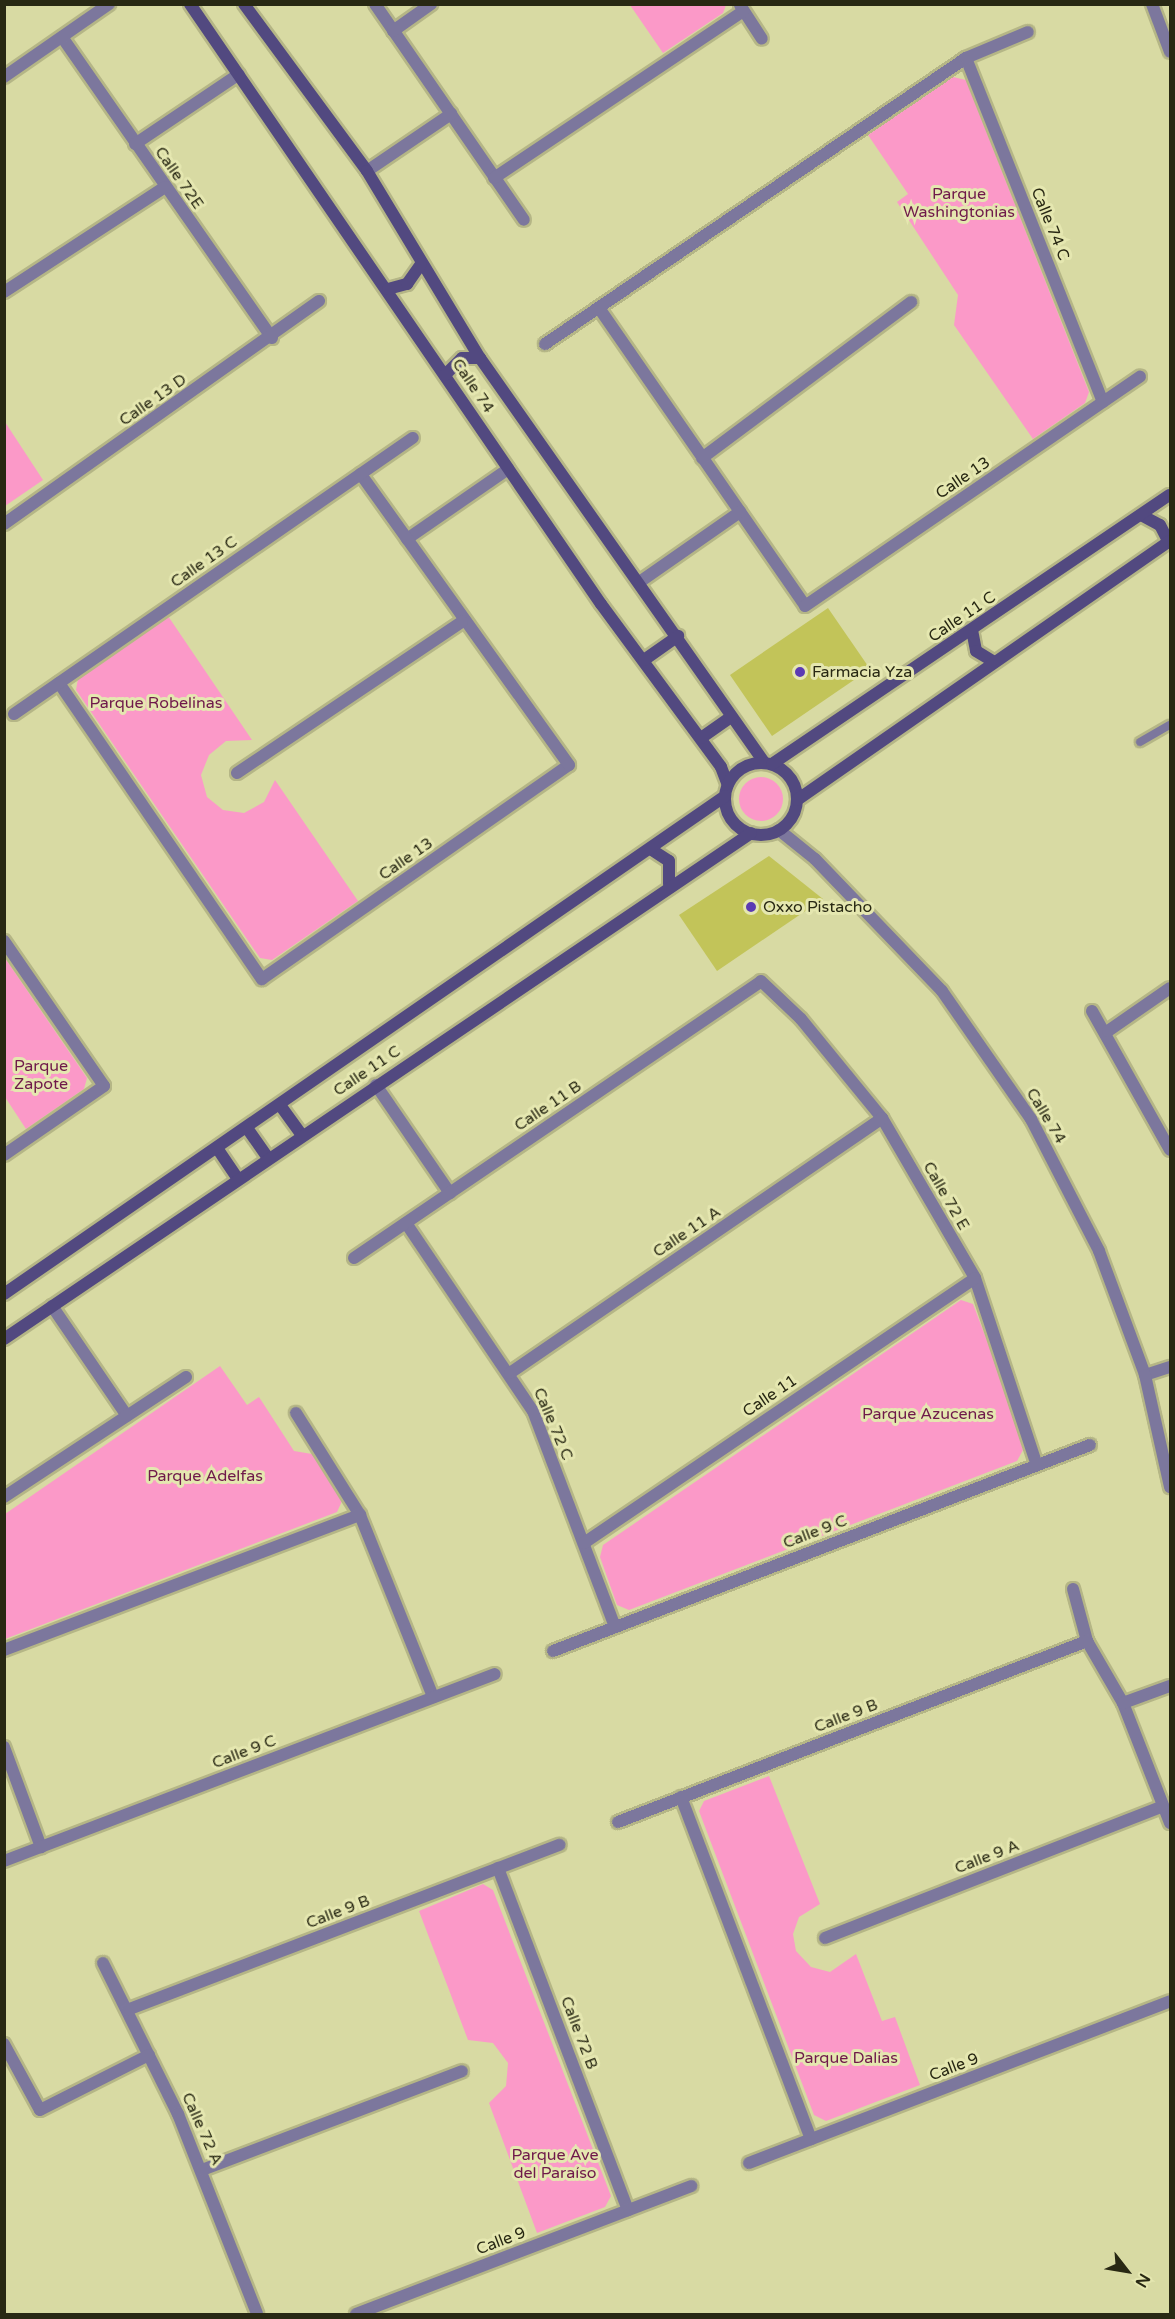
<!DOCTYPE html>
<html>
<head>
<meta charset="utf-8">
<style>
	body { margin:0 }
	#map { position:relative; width:1175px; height:2319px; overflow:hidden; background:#d8daa3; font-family:"Varela Round",sans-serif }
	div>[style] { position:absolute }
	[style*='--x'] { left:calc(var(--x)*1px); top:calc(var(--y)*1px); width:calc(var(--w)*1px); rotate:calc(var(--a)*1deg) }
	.green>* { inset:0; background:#fb99c8 }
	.round { border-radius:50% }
	.building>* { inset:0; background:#c2c459 }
	.roads { filter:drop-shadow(2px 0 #b5b686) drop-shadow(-2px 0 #b5b686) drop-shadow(0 2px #b5b686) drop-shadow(0 -2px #b5b686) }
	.service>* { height:8px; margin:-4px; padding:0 4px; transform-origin:4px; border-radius:4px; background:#7c779d }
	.minor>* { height:12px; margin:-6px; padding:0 6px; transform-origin:6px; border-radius:6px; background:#7c779d }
	.tertiary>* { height:12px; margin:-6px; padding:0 6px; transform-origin:6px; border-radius:6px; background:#7c779d }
	.secondary>* { height:12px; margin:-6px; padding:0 6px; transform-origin:6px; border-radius:6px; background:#524980 }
	.secondary>.ring { margin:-6px; padding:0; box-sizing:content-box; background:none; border:12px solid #524980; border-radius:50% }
	.dots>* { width:16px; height:16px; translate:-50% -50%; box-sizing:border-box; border:3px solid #e5e7b0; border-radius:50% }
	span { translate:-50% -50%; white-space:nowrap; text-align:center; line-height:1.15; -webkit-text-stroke:6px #e5e7b0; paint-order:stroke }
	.street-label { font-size:16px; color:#282813 }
	.park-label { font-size:16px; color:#6f194a }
	.poi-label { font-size:16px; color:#282813 }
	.left { translate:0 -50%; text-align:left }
	.frame { position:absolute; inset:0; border:6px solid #282813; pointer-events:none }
	.north { position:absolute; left:1097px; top:2241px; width:60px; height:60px; -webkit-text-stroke:4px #e5e7b0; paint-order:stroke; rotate:121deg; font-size:16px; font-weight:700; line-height:24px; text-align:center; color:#282813 }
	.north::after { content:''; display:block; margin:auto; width:21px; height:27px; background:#282813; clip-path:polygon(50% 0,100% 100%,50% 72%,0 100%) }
</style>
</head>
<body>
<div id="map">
	<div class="green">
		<div style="clip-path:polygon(630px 5px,726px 5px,723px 13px,663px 53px)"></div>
		<div style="clip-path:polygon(953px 77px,966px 80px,1089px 392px,1085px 403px,1033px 439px,954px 325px,958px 295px,897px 202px,908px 194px,868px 135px)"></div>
		<div style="clip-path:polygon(5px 422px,43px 480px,5px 506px,4px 506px)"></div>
		<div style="clip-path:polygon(168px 616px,252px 740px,226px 741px,209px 755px,201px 775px,207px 797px,223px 810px,244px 813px,264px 802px,275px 780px,358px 901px,272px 960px,260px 958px,76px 690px,78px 679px)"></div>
		<div class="round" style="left:739px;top:777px;width:44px;height:44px"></div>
		<div style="clip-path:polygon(5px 958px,87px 1078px,84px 1089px,26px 1129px,5px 1097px)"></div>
		<div style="clip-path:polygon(961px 1300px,973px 1304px,1002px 1380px,1023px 1450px,1017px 1461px,629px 1610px,617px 1605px,600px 1557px,603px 1545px)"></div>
		<div style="clip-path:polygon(220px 1366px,247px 1405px,259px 1397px,294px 1451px,312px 1454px,343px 1499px,337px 1512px,5px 1639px,5px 1514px)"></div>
		<div style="clip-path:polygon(769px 1776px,820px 1904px,799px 1917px,793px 1934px,796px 1951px,811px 1967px,830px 1972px,856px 1954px,882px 2021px,895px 2017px,920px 2085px,826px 2121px,814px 2115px,699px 1811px,704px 1801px)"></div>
		<div style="clip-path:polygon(483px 1884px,493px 1890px,611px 2196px,605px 2207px,537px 2233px,489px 2103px,506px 2086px,508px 2063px,493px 2043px,468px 2040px,419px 1911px)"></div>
	</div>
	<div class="building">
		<div style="clip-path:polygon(828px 608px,870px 669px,772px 736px,730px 675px)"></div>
		<div style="clip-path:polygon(769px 856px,823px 899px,717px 971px,679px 915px)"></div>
	</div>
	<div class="roads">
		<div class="service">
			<div style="--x:1140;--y:742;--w:34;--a:-30"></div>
		</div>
		<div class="minor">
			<div style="--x:375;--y:4;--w:262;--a:55.4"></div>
			<div style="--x:1152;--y:4;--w:51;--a:69.4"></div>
			<div style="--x:740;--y:5;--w:40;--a:57.1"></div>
			<div style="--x:393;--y:31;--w:47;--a:-35.4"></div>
			<div style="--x:62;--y:37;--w:367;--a:55.1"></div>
			<div style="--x:966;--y:58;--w:370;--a:68.3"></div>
			<div style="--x:4;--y:77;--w:128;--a:-34.8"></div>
			<div style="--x:135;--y:144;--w:125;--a:-33.9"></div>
			<div style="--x:367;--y:171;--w:102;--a:-34.2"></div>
			<div style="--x:494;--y:178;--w:300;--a:-33.8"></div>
			<div style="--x:4;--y:292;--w:192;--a:-33.1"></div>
			<div style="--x:599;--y:308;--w:362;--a:55.3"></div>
			<div style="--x:805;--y:606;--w:406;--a:-34.4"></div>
			<div style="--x:545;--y:344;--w:509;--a:-34.19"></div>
			<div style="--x:966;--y:58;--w:67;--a:-22.8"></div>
			<div style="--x:702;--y:458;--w:261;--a:-36.7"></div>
			<div style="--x:4;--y:524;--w:386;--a:-35.3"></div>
			<div style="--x:407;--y:539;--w:123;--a:-34.7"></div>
			<div style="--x:641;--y:581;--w:121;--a:-34.9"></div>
			<div style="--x:59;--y:683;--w:359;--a:55.6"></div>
			<div style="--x:262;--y:979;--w:374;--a:-34.9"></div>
			<div style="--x:569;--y:765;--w:358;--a:-125.6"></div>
			<div style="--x:14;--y:714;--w:485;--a:-34.7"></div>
			<div style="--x:237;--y:773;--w:271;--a:-33.9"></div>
			<div style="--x:4;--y:941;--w:176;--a:55.4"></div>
			<div style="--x:104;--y:1086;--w:121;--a:145.4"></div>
			<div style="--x:1092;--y:1011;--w:159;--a:60.7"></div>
			<div style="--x:1108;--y:1031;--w:75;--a:-34.7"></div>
			<div style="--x:376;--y:1085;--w:131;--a:55.6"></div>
			<div style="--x:406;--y:1223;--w:227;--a:56"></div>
			<div style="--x:533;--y:1411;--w:231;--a:69.2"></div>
			<div style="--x:354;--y:1258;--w:492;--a:-34.2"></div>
			<div style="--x:761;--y:981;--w:55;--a:43.5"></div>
			<div style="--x:801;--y:1019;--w:128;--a:50.7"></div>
			<div style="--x:882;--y:1118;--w:185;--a:59.8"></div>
			<div style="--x:975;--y:1278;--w:197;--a:71.7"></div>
			<div style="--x:52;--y:1306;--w:133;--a:55.7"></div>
			<div style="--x:510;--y:1373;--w:451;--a:-34.4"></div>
			<div style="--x:1145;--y:1375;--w:26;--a:-18"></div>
			<div style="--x:296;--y:1413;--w:120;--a:57.9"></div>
			<div style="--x:360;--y:1515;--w:196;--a:68.1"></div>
			<div style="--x:4;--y:1497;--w:218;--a:-33.4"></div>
			<div style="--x:584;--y:1543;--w:472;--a:-34.1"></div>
			<div style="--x:1073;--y:1589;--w:54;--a:74.9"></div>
			<div style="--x:1087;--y:1641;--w:72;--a:59.9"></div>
			<div style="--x:1123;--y:1703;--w:129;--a:68.6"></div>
			<div style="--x:4;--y:1650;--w:381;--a:-20.8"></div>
			<div style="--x:553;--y:1651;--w:575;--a:-20.99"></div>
			<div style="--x:1123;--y:1703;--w:50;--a:-19.9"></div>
			<div style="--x:4;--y:1747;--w:107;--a:69.7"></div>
			<div style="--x:681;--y:1797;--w:366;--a:69.2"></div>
			<div style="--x:618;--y:1822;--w:503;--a:-21.1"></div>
			<div style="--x:4;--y:1861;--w:525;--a:-20.85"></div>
			<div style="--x:498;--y:1868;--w:366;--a:69.2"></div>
			<div style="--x:825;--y:1938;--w:361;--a:-21.3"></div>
			<div style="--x:103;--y:1963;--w:169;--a:63.6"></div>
			<div style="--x:178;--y:2114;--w:215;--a:68.4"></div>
			<div style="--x:127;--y:2010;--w:463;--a:-20.9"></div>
			<div style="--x:4;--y:2044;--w:75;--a:61.4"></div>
			<div style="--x:40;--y:2110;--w:122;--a:-26.8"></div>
			<div style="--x:749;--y:2163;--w:451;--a:-21"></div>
			<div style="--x:202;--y:2170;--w:278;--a:-20.8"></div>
			<div style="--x:356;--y:2314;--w:359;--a:-20.9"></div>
		</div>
		<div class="tertiary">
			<div style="--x:779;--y:830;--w:46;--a:38.9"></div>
			<div style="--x:815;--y:859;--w:183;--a:46.1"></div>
			<div style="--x:942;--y:991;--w:156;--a:55.2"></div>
			<div style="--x:1031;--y:1119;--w:148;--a:62.7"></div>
			<div style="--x:1099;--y:1251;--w:132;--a:69.6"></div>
			<div style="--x:1145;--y:1375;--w:115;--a:77.4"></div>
		</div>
		<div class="secondary">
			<div style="--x:190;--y:4;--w:727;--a:55.59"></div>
			<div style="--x:601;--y:604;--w:202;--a:53.6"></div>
			<div style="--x:721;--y:767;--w:19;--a:69"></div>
			<div style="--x:244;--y:4;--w:207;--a:53.6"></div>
			<div style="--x:367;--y:171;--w:218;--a:58.9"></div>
			<div style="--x:480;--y:358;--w:494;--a:54.9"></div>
			<div style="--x:388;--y:289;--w:20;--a:-15"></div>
			<div style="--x:407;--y:284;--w:24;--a:-55"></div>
			<div style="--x:445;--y:375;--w:24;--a:-45"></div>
			<div style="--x:462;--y:358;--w:18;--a:0"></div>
			<div style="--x:1141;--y:515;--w:21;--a:28"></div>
			<div style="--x:1160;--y:525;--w:20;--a:63"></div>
			<div style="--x:972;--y:630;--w:21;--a:79"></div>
			<div style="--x:976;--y:651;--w:21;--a:31"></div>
			<div style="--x:644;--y:660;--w:42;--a:-35.2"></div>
			<div style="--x:701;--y:738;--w:37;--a:-35"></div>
			<div class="ring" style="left:725px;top:763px;width:60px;height:60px"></div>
			<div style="--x:772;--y:764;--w:480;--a:-34.1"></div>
			<div style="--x:797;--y:800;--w:454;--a:-34.8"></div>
			<div style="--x:652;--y:850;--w:20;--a:33"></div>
			<div style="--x:669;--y:861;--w:23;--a:90"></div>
			<div style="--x:280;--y:1105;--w:37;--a:54"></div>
			<div style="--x:247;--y:1128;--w:37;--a:55"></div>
			<div style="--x:217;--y:1148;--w:37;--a:56"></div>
			<div style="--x:4;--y:1294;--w:876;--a:-34.63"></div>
			<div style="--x:4;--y:1339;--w:902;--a:-34.11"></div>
		</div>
	</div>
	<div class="dots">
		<div style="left:800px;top:672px;background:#5b3bb3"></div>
		<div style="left:751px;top:907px;background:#5b3bb3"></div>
	</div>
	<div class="street-label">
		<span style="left:179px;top:178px;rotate:55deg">Calle 72E</span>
		<span style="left:1050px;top:224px;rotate:68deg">Calle 74 C</span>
		<span style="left:473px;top:386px;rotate:56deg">Calle 74</span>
		<span style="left:153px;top:400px;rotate:-35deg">Calle 13 D</span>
		<span style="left:963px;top:478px;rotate:-34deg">Calle 13</span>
		<span style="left:204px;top:562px;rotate:-35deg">Calle 13 C</span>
		<span style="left:962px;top:617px;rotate:-34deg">Calle 11 C</span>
		<span style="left:406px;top:859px;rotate:-35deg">Calle 13</span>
		<span style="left:367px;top:1071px;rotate:-34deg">Calle 11 C</span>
		<span style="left:548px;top:1106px;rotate:-34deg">Calle 11 B</span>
		<span style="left:1046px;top:1116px;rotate:59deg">Calle 74</span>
		<span style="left:946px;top:1196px;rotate:60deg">Calle 72 E</span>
		<span style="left:687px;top:1232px;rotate:-34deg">Calle 11 A</span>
		<span style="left:770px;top:1396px;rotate:-34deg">Calle 11</span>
		<span style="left:553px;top:1424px;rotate:67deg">Calle 72 C</span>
		<span style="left:815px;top:1532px;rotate:-21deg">Calle 9 C</span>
		<span style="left:846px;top:1716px;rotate:-21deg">Calle 9 B</span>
		<span style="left:244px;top:1752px;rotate:-21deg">Calle 9 C</span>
		<span style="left:987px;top:1857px;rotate:-21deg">Calle 9 A</span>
		<span style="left:338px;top:1912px;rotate:-21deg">Calle 9 B</span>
		<span style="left:579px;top:2033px;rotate:69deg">Calle 72 B</span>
		<span style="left:954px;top:2067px;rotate:-21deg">Calle 9</span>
		<span style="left:202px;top:2129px;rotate:66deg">Calle 72 A</span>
		<span style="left:501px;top:2241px;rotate:-21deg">Calle 9</span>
	</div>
	<div class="park-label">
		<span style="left:959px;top:203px">Parque<br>Washingtonias</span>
		<span style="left:156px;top:703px">Parque Robelinas</span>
		<span style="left:41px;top:1075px">Parque<br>Zapote</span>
		<span style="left:928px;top:1414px">Parque Azucenas</span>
		<span style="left:205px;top:1476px">Parque Adelfas</span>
		<span style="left:846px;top:2058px">Parque Dalias</span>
		<span style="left:555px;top:2164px">Parque Ave<br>del Paraíso</span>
	</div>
	<div class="poi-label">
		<span class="left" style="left:812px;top:672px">Farmacia Yza</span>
		<span class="left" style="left:763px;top:907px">Oxxo Pistacho</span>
	</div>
	<div class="frame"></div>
	<div class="north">N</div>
</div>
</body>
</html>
